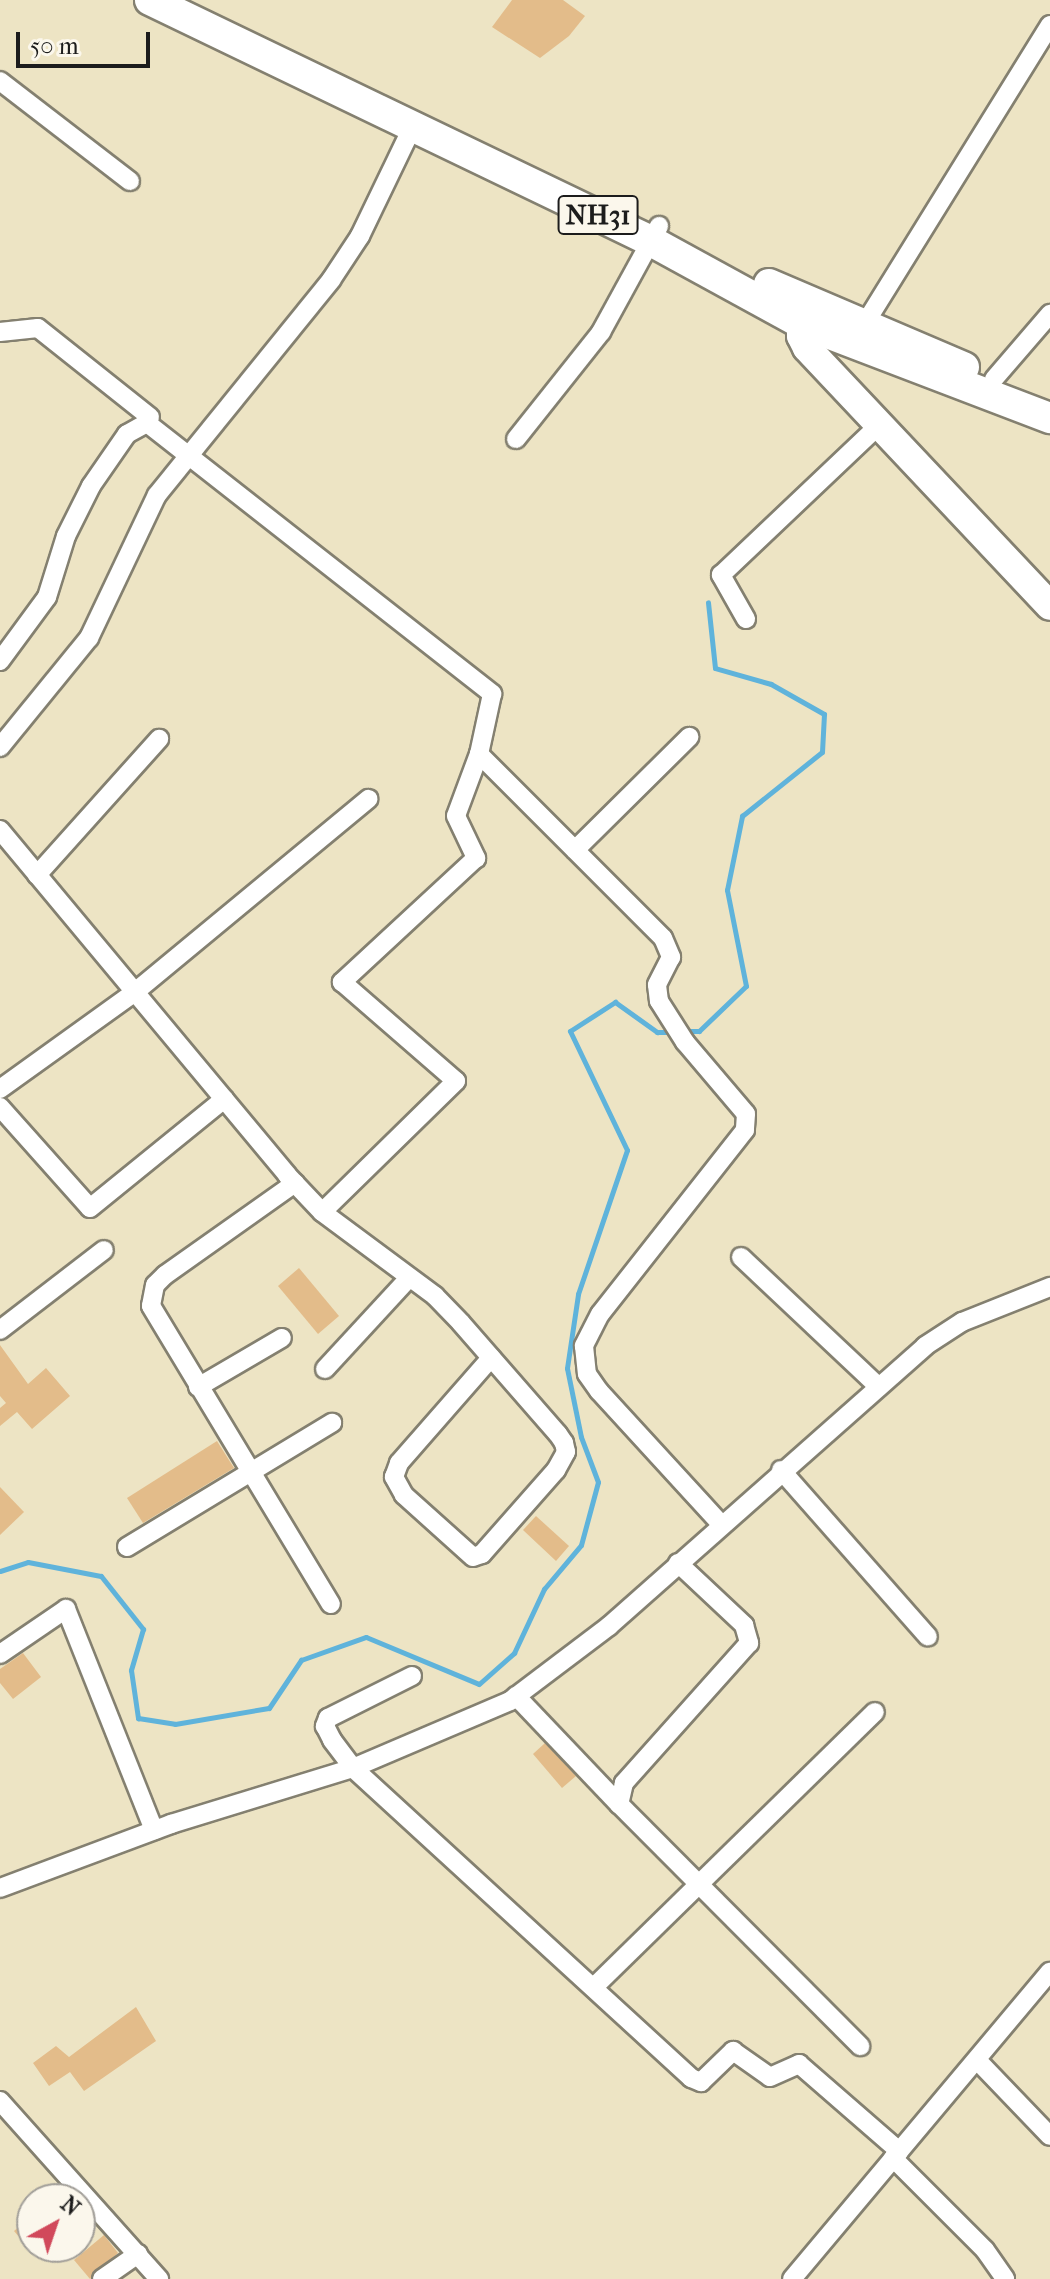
<!DOCTYPE html>
<html>
<head>
<meta charset="utf-8">
<style>
	body { margin:0 }
	#map { position:relative; width:1050px; height:2279px; overflow:hidden; background:#ede4c4; font-family:"IM FELL French Canon",serif }
	div>[style] { position:absolute }
	[style*='--x'] { left:calc(var(--x)*1px); top:calc(var(--y)*1px); width:calc(var(--w)*1px); rotate:calc(var(--a)*1deg) }
	.stream>* { height:5px; margin:-2.5px; padding:0 2.5px; transform-origin:2.5px; border-radius:2.5px; background:#5fb3db }
	.building>* { inset:0; background:#e3bc8a }
	.roads { filter:drop-shadow(2px 0 #848070) drop-shadow(-2px 0 #848070) drop-shadow(0 2px #848070) drop-shadow(0 -2px #848070) }
	.minor>* { height:18px; margin:-9px; padding:0 9px; transform-origin:9px; border-radius:9px; background:#fff }
	.primary>* { height:28px; margin:-14px; padding:0 14px; transform-origin:14px; border-radius:14px; background:#fff }
	.trunk>* { height:30px; margin:-15px; padding:0 15px; transform-origin:15px; border-radius:15px; background:#fff }
	span { translate:-50% -50%; white-space:nowrap; text-align:center; line-height:1.15; -webkit-text-stroke:8px #fbf7ec; paint-order:stroke }
	.shield-label span { padding:2px 6px; background:#fbf7ec; border:2px solid; border-radius:6px; -webkit-text-stroke-width:0 }
	.shield-label { font-size:28px; color:#1c1c1c; font-weight:700 }
	.north { position:absolute; left:16px; top:2183px; width:80px; height:80px; box-sizing:border-box; background:#fbf7ec; border:2px solid #a29f99; border-radius:50%; rotate:40deg; font-size:22px; font-weight:700; line-height:32px; text-align:center; color:#1c1c1c }
	.north::after { content:''; display:block; margin:auto; width:28px; height:36px; background:#d1495b; clip-path:polygon(50% 0,100% 100%,50% 72%,0 100%) }
	.scale { position:absolute; left:16px; top:32px; width:134px; height:36px; box-sizing:border-box; border:4px solid #1c1c1c; border-top:0; padding-left:10px; font-size:24px; line-height:28px; white-space:nowrap; color:#1c1c1c; -webkit-text-stroke:6px #fbf7ec; paint-order:stroke }
</style>
</head>
<body>
<div id="map">
	<div class="stream">
		<div style="--x:685;--y:1031;--w:14;--a:0"></div>
		<div style="--x:699;--y:1031;--w:65;--a:-43.8"></div>
		<div style="--x:746;--y:986;--w:98;--a:-101.2"></div>
		<div style="--x:727;--y:890;--w:76;--a:-78.5"></div>
		<div style="--x:742;--y:816;--w:102;--a:-38.7"></div>
		<div style="--x:822;--y:752;--w:38;--a:-87"></div>
		<div style="--x:824;--y:714;--w:61;--a:-150.5"></div>
		<div style="--x:771;--y:684;--w:58;--a:-164.1"></div>
		<div style="--x:715;--y:668;--w:66;--a:-96.1"></div>
		<div style="--x:0;--y:1571;--w:29;--a:-18"></div>
		<div style="--x:28;--y:1562;--w:74;--a:10.9"></div>
		<div style="--x:101;--y:1576;--w:68;--a:51.6"></div>
		<div style="--x:143;--y:1629;--w:43;--a:106.3"></div>
		<div style="--x:131;--y:1670;--w:49;--a:81.7"></div>
		<div style="--x:138;--y:1718;--w:37;--a:9"></div>
		<div style="--x:175;--y:1724;--w:95;--a:-9.7"></div>
		<div style="--x:269;--y:1708;--w:58;--a:-56.3"></div>
		<div style="--x:301;--y:1660;--w:69;--a:-19.5"></div>
		<div style="--x:366;--y:1637;--w:122;--a:22.6"></div>
		<div style="--x:479;--y:1684;--w:47;--a:-41.5"></div>
		<div style="--x:514;--y:1653;--w:71;--a:-64.9"></div>
		<div style="--x:544;--y:1589;--w:57;--a:-49.9"></div>
		<div style="--x:581;--y:1545;--w:65;--a:-74.9"></div>
		<div style="--x:598;--y:1482;--w:48;--a:-110.7"></div>
		<div style="--x:581;--y:1437;--w:70;--a:-101.5"></div>
		<div style="--x:567;--y:1368;--w:75;--a:-81.5"></div>
		<div style="--x:578;--y:1294;--w:152;--a:-71.2"></div>
		<div style="--x:627;--y:1150;--w:132;--a:-115.6"></div>
		<div style="--x:570;--y:1031;--w:54;--a:-32.8"></div>
		<div style="--x:615;--y:1002;--w:52;--a:35.5"></div>
		<div style="--x:657;--y:1032;--w:18;--a:0"></div>
	</div>
	<div class="building">
		<div style="clip-path:polygon(512px 0,563px 0,585px 16px,569px 36px,540px 58px,492px 27px)"></div>
		<div style="clip-path:polygon(299px 1268px,339px 1316px,318px 1334px,278px 1286px)"></div>
		<div style="clip-path:polygon(0 1345px,28px 1384px,46px 1368px,70px 1396px,32px 1429px,17px 1412px,0 1426px,0 1408px,6px 1403px,0 1396px)"></div>
		<div style="clip-path:polygon(217px 1441px,234px 1468px,143px 1523px,127px 1498px)"></div>
		<div style="clip-path:polygon(0 1487px,24px 1512px,0 1535px)"></div>
		<div style="clip-path:polygon(536px 1516px,569px 1546px,556px 1561px,523px 1530px)"></div>
		<div style="clip-path:polygon(23px 1653px,41px 1677px,13px 1699px,0 1683px,0 1669px)"></div>
		<div style="clip-path:polygon(545px 1743px,576px 1776px,562px 1788px,533px 1754px)"></div>
		<div style="clip-path:polygon(136px 2007px,156px 2041px,84px 2091px,70px 2072px,49px 2086px,33px 2063px,56px 2046px,69px 2057px)"></div>
		<div style="clip-path:polygon(32px 2216px,32px 2252px,14px 2231px)"></div>
		<div style="clip-path:polygon(104px 2235px,118px 2253px,90px 2279px,74px 2260px)"></div>
	</div>
	<div class="roads">
		<div class="minor">
			<div style="--x:0;--y:81;--w:164;--a:37.6"></div>
			<div style="--x:864;--y:325;--w:353;--a:-58.2"></div>
			<div style="--x:0;--y:332;--w:38;--a:-6"></div>
			<div style="--x:38;--y:328;--w:143;--a:38.5"></div>
			<div style="--x:994;--y:379;--w:86;--a:-49.3"></div>
			<div style="--x:516;--y:439;--w:137;--a:-51.5"></div>
			<div style="--x:601;--y:332;--w:121;--a:-61.3"></div>
			<div style="--x:746;--y:619;--w:51;--a:-119.6"></div>
			<div style="--x:721;--y:575;--w:218;--a:-43.5"></div>
			<div style="--x:0;--y:661;--w:79;--a:-53.7"></div>
			<div style="--x:47;--y:597;--w:64;--a:-72.7"></div>
			<div style="--x:66;--y:536;--w:56;--a:-63.4"></div>
			<div style="--x:91;--y:486;--w:63;--a:-55.3"></div>
			<div style="--x:127;--y:434;--w:23;--a:-29"></div>
			<div style="--x:147;--y:423;--w:439;--a:38.1"></div>
			<div style="--x:492;--y:694;--w:61;--a:102.2"></div>
			<div style="--x:479;--y:754;--w:66;--a:110.4"></div>
			<div style="--x:456;--y:816;--w:47;--a:64.5"></div>
			<div style="--x:476;--y:858;--w:183;--a:137.2"></div>
			<div style="--x:342;--y:982;--w:151;--a:41"></div>
			<div style="--x:456;--y:1081;--w:187;--a:135.6"></div>
			<div style="--x:0;--y:747;--w:141;--a:-50.8"></div>
			<div style="--x:89;--y:638;--w:158;--a:-64.6"></div>
			<div style="--x:157;--y:495;--w:277;--a:-51"></div>
			<div style="--x:331;--y:280;--w:53;--a:-56.6"></div>
			<div style="--x:360;--y:236;--w:124;--a:-64.3"></div>
			<div style="--x:479;--y:754;--w:260;--a:45"></div>
			<div style="--x:663;--y:938;--w:21;--a:67"></div>
			<div style="--x:671;--y:957;--w:31;--a:117"></div>
			<div style="--x:657;--y:985;--w:16;--a:83"></div>
			<div style="--x:659;--y:1001;--w:49;--a:57.6"></div>
			<div style="--x:685;--y:1042;--w:94;--a:49.7"></div>
			<div style="--x:746;--y:1114;--w:16;--a:94"></div>
			<div style="--x:745;--y:1130;--w:234;--a:128.2"></div>
			<div style="--x:600;--y:1314;--w:36;--a:117"></div>
			<div style="--x:584;--y:1346;--w:28;--a:84"></div>
			<div style="--x:587;--y:1374;--w:21;--a:55"></div>
			<div style="--x:599;--y:1391;--w:180;--a:47.5"></div>
			<div style="--x:0;--y:830;--w:449;--a:50.2"></div>
			<div style="--x:287;--y:1175;--w:51;--a:46.6"></div>
			<div style="--x:322;--y:1212;--w:141;--a:36.6"></div>
			<div style="--x:435;--y:1296;--w:37;--a:46"></div>
			<div style="--x:461;--y:1323;--w:147;--a:48.9"></div>
			<div style="--x:558;--y:1434;--w:11;--a:56"></div>
			<div style="--x:564;--y:1443;--w:9;--a:77"></div>
			<div style="--x:566;--y:1452;--w:21;--a:119"></div>
			<div style="--x:556;--y:1470;--w:112;--a:131.4"></div>
			<div style="--x:482;--y:1554;--w:9;--a:162"></div>
			<div style="--x:473;--y:1557;--w:93;--a:-138.1"></div>
			<div style="--x:404;--y:1495;--w:21;--a:-119"></div>
			<div style="--x:394;--y:1477;--w:15;--a:-70"></div>
			<div style="--x:399;--y:1463;--w:140;--a:-48.8"></div>
			<div style="--x:575;--y:850;--w:161;--a:-44.7"></div>
			<div style="--x:37;--y:875;--w:183;--a:-48.1"></div>
			<div style="--x:0;--y:1089;--w:166;--a:-35.7"></div>
			<div style="--x:135;--y:992;--w:303;--a:-39.6"></div>
			<div style="--x:0;--y:1107;--w:135;--a:48.3"></div>
			<div style="--x:90;--y:1208;--w:173;--a:-39.1"></div>
			<div style="--x:295;--y:1183;--w:159;--a:144.7"></div>
			<div style="--x:165;--y:1275;--w:14;--a:135"></div>
			<div style="--x:155;--y:1285;--w:21;--a:101"></div>
			<div style="--x:151;--y:1306;--w:348;--a:58.9"></div>
			<div style="--x:741;--y:1257;--w:188;--a:43.3"></div>
			<div style="--x:0;--y:1330;--w:131;--a:-37.6"></div>
			<div style="--x:325;--y:1369;--w:124;--a:-47.3"></div>
			<div style="--x:198;--y:1387;--w:97;--a:-30.3"></div>
			<div style="--x:781;--y:1470;--w:222;--a:48.6"></div>
			<div style="--x:127;--y:1547;--w:240;--a:-31.2"></div>
			<div style="--x:678;--y:1563;--w:91;--a:43.2"></div>
			<div style="--x:744;--y:1625;--w:19;--a:74"></div>
			<div style="--x:749;--y:1643;--w:188;--a:131.8"></div>
			<div style="--x:624;--y:1783;--w:22;--a:103"></div>
			<div style="--x:619;--y:1804;--w:342;--a:45.1"></div>
			<div style="--x:0;--y:1654;--w:80;--a:-34.3"></div>
			<div style="--x:66;--y:1609;--w:238;--a:68.3"></div>
			<div style="--x:412;--y:1676;--w:94;--a:153.4"></div>
			<div style="--x:328;--y:1718;--w:9;--a:111"></div>
			<div style="--x:325;--y:1726;--w:16;--a:63"></div>
			<div style="--x:332;--y:1740;--w:35;--a:53"></div>
			<div style="--x:353;--y:1768;--w:459;--a:42.5"></div>
			<div style="--x:691;--y:2078;--w:11;--a:22"></div>
			<div style="--x:701;--y:2082;--w:45;--a:-44.1"></div>
			<div style="--x:733;--y:2051;--w:45;--a:35.1"></div>
			<div style="--x:770;--y:2077;--w:32;--a:-24"></div>
			<div style="--x:799;--y:2064;--w:133;--a:41"></div>
			<div style="--x:516;--y:1696;--w:149;--a:46.4"></div>
			<div style="--x:0;--y:1888;--w:183;--a:-20.5"></div>
			<div style="--x:171;--y:1824;--w:190;--a:-17.1"></div>
			<div style="--x:353;--y:1768;--w:171;--a:-23.1"></div>
			<div style="--x:510;--y:1701;--w:124;--a:-37.1"></div>
			<div style="--x:609;--y:1626;--w:422;--a:-41.5"></div>
			<div style="--x:925;--y:1346;--w:44;--a:-33"></div>
			<div style="--x:962;--y:1322;--w:95;--a:-21.7"></div>
			<div style="--x:594;--y:1987;--w:393;--a:-44.4"></div>
			<div style="--x:977;--y:2060;--w:105;--a:46.2"></div>
			<div style="--x:0;--y:2101;--w:239;--a:48.2"></div>
			<div style="--x:893;--y:2158;--w:130;--a:45"></div>
			<div style="--x:985;--y:2250;--w:35;--a:55"></div>
			<div style="--x:102;--y:2279;--w:44;--a:-34.8"></div>
			<div style="--x:792;--y:2279;--w:401;--a:-50"></div>
		</div>
		<div class="primary">
			<div style="--x:800;--y:304;--w:32;--a:88"></div>
			<div style="--x:801;--y:336;--w:13;--a:63"></div>
			<div style="--x:807;--y:348;--w:354;--a:46.7"></div>
		</div>
		<div class="trunk">
			<div style="--x:150;--y:0;--w:556;--a:25.69"></div>
			<div style="--x:651;--y:241;--w:171;--a:28.7"></div>
			<div style="--x:801;--y:323;--w:267;--a:20.9"></div>
			<div style="--x:769;--y:284;--w:212;--a:23.1"></div>
		</div>
	</div>
	<div class="shield-label">
		<span style="left:598px;top:215px">NH31</span>
	</div>
	<div class="north">N</div>
	<div class="scale">50 m</div>
</div>
</body>
</html>
